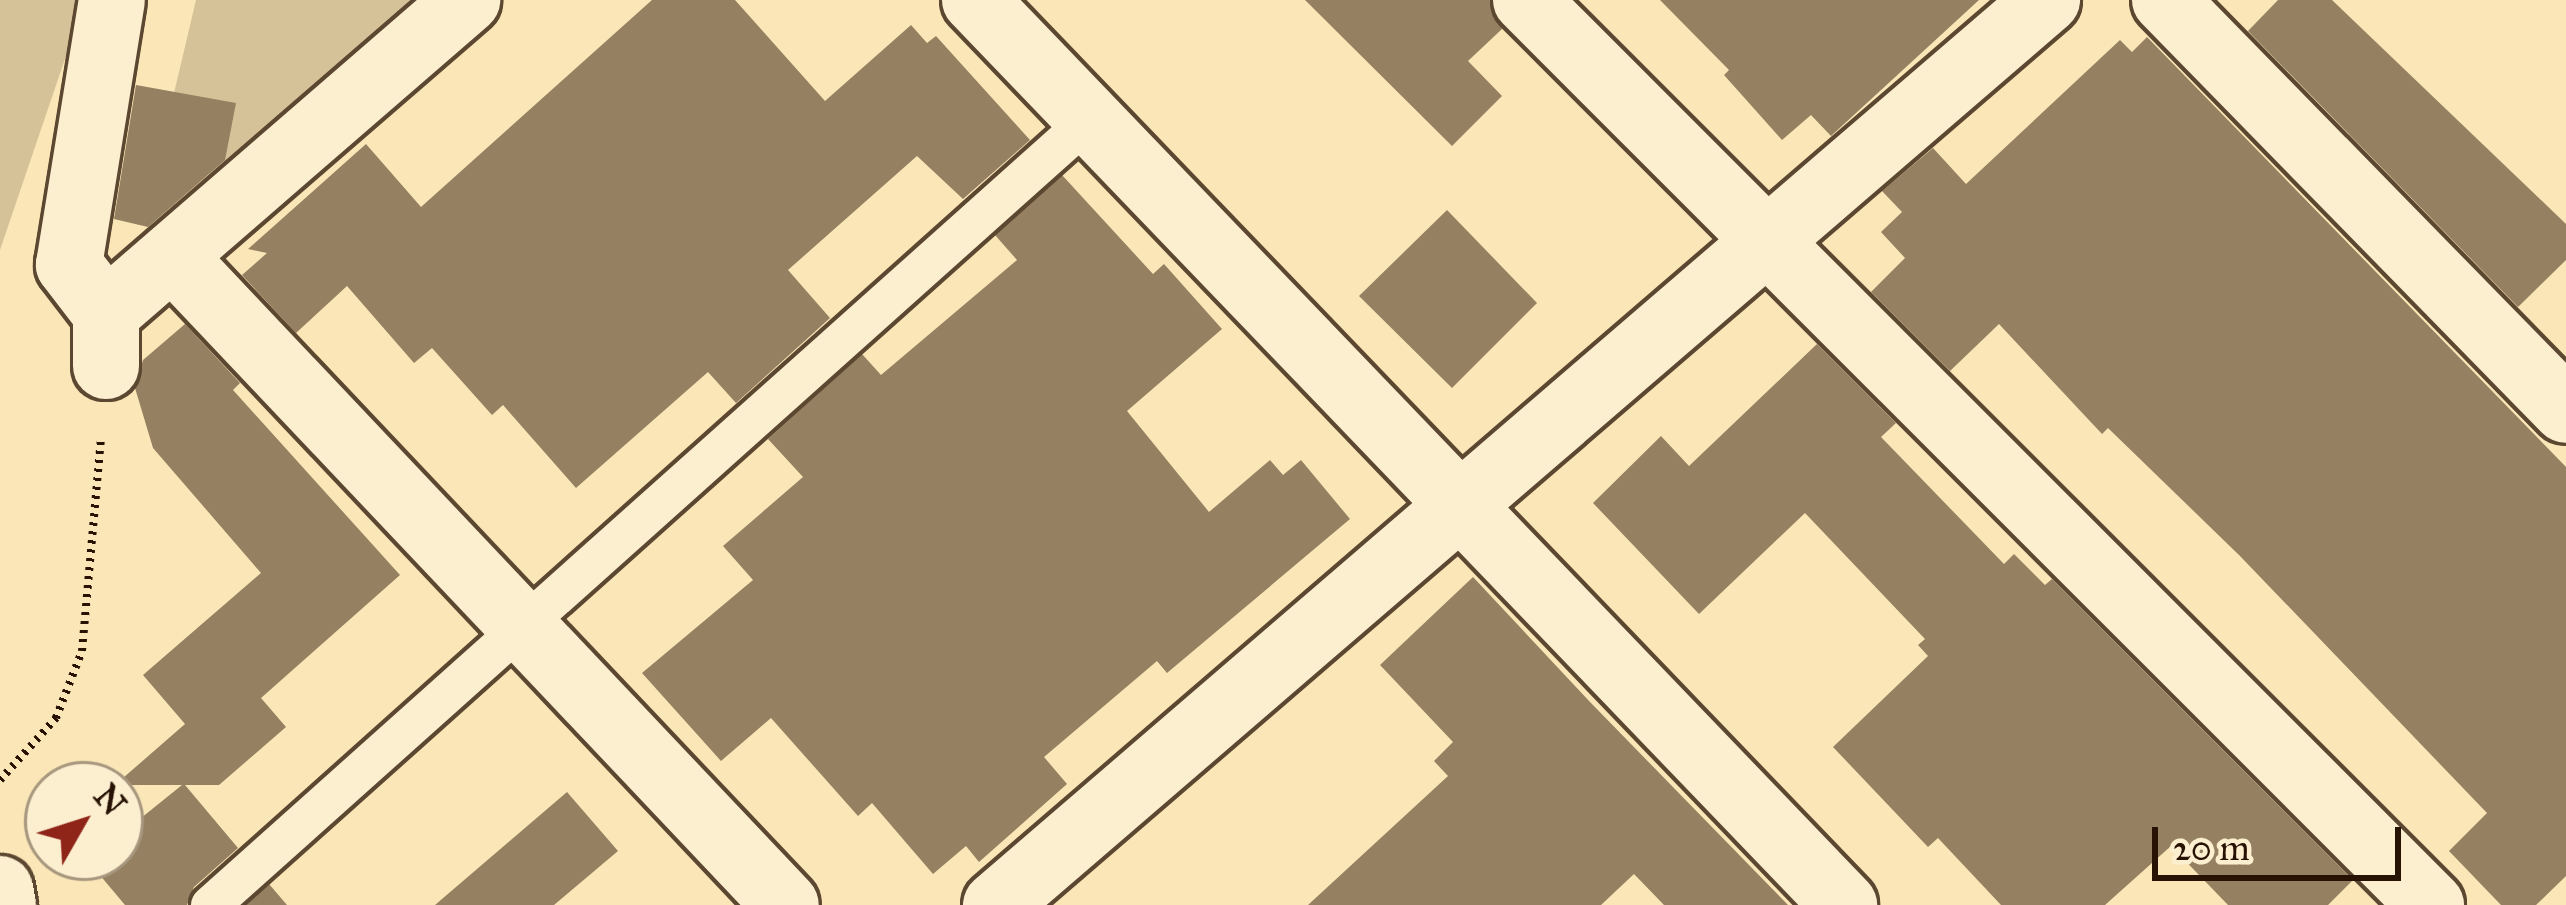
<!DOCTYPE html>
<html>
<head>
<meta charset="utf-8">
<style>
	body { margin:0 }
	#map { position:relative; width:2566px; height:905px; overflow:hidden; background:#fae6b7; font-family:"IM FELL Great Primer",serif }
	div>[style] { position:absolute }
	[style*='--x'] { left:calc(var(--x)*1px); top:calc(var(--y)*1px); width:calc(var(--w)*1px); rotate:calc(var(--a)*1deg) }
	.green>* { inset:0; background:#d6c299 }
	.building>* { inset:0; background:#958061 }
	.path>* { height:8px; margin-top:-4px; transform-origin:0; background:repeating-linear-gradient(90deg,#281204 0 3px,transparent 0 9px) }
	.roads { filter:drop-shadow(3px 0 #5c4731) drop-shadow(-3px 0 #5c4731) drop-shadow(0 3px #5c4731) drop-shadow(0 -3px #5c4731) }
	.lane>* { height:39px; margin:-19.5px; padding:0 19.5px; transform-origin:19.5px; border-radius:19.5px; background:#fcefd0 }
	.street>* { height:66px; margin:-33px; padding:0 33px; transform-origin:33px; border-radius:33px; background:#fcefd0 }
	span { translate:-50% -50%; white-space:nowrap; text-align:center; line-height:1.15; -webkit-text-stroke:12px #fcefd0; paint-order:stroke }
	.north { position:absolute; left:24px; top:761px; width:120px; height:120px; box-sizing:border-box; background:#fcefd0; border:3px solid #a7977e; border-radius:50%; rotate:51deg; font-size:33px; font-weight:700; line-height:48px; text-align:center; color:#281204 }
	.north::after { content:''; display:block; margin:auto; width:42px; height:54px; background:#8f2418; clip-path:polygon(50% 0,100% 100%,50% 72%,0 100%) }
	.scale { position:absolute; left:2152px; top:827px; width:249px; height:54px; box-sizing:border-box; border:6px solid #281204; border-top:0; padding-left:15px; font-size:36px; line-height:42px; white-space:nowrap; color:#281204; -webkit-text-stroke:9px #fcefd0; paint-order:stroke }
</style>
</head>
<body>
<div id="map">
	<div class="green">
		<div style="clip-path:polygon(0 0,85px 0,0 250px)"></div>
		<div style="clip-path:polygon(196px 0,416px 0,218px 175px,158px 161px)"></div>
	</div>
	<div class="building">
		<div style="clip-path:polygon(652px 0,735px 0,825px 101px,911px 25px,927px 43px,936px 36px,1030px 140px,963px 199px,917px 156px,788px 270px,830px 318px,736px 403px,708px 372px,576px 488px,503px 405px,492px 415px,432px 348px,414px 363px,347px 286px,296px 333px,242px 275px,267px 253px,248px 249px,366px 144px,421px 207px)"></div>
		<div style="clip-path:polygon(1305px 0,1490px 0,1502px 29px,1468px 61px,1502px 96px,1452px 146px)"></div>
		<div style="clip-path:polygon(1660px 0,1979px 0,1831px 136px,1811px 115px,1782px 140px,1724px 75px,1729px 70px)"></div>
		<div style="clip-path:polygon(2278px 0,2332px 0,2566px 224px,2566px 260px,2518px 307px,2248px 31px)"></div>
		<div style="clip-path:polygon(2147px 37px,2566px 467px,2566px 876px,2536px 905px,2501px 905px,2449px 851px,2487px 813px,2240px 556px,2108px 428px,2102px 434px,1999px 324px,1950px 371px,1871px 292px,1905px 258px,1881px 232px,1902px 212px,1882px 191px,1933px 148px,1966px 184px,2120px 40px,2132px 52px)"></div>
		<div style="clip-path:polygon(136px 85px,236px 103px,225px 160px,148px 227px,114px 219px)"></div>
		<div style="clip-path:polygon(1062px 175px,1153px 274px,1164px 264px,1222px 329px,1127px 411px,1209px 512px,1270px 460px,1283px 475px,1301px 460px,1350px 519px,1167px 673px,1157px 661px,1044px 757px,1067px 784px,979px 862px,966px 846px,933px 874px,872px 803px,858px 816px,771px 718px,721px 761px,642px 673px,753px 580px,723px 546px,803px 477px,768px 439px,862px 354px,881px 375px,1017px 260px,995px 235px)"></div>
		<div style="clip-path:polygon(1447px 210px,1537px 303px,1452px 388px,1359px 296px)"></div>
		<div style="clip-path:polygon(185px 324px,240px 383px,233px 390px,400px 575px,261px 698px,286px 727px,219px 785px,185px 785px,238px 848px,194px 887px,187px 905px,125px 905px,88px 861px,120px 857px,120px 835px,182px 785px,115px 785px,185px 724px,143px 675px,261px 573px,153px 448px,135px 388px,143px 360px)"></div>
		<div style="clip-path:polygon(1817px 344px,1896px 423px,1881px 437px,2004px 564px,2014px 554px,2045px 585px,2052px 579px,2353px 880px,2328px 905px,2228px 905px,2171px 846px,2105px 905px,2001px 905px,1938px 838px,1928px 847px,1833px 747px,1928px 656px,1918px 645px,1925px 639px,1805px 513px,1699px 614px,1593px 503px,1661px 436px,1689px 466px)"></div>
		<div style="clip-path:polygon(1473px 577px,1590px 702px,1788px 905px,1664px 905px,1634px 874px,1601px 905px,1308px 905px,1448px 776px,1434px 761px,1453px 742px,1380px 665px)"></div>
		<div style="clip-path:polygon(567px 792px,618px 851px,554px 905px,435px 905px)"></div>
		<div style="clip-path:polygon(269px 884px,287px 905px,246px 905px)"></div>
	</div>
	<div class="path">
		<div style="--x:0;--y:780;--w:84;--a:-47.9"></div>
		<div style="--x:56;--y:718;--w:72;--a:-68.8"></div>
		<div style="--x:82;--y:651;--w:213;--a:-84.9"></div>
	</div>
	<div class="roads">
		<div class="lane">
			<div style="--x:210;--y:905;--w:1179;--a:-41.8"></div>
		</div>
		<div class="street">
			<div style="--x:975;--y:0;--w:1255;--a:46.16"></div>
			<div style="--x:1526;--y:0;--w:1280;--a:45"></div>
			<div style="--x:2165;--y:0;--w:573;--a:45.64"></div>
			<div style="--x:172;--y:256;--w:893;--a:46.59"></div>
			<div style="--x:106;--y:313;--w:478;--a:-40.9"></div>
			<div style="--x:106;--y:366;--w:53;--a:-90"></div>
			<div style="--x:106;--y:313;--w:61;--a:-127.6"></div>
			<div style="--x:69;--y:265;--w:268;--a:-80.8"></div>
			<div style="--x:0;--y:889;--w:16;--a:79"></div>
			<div style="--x:996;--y:905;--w:1387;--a:-40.73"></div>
		</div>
	</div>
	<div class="north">N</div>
	<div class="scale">20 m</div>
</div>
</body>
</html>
